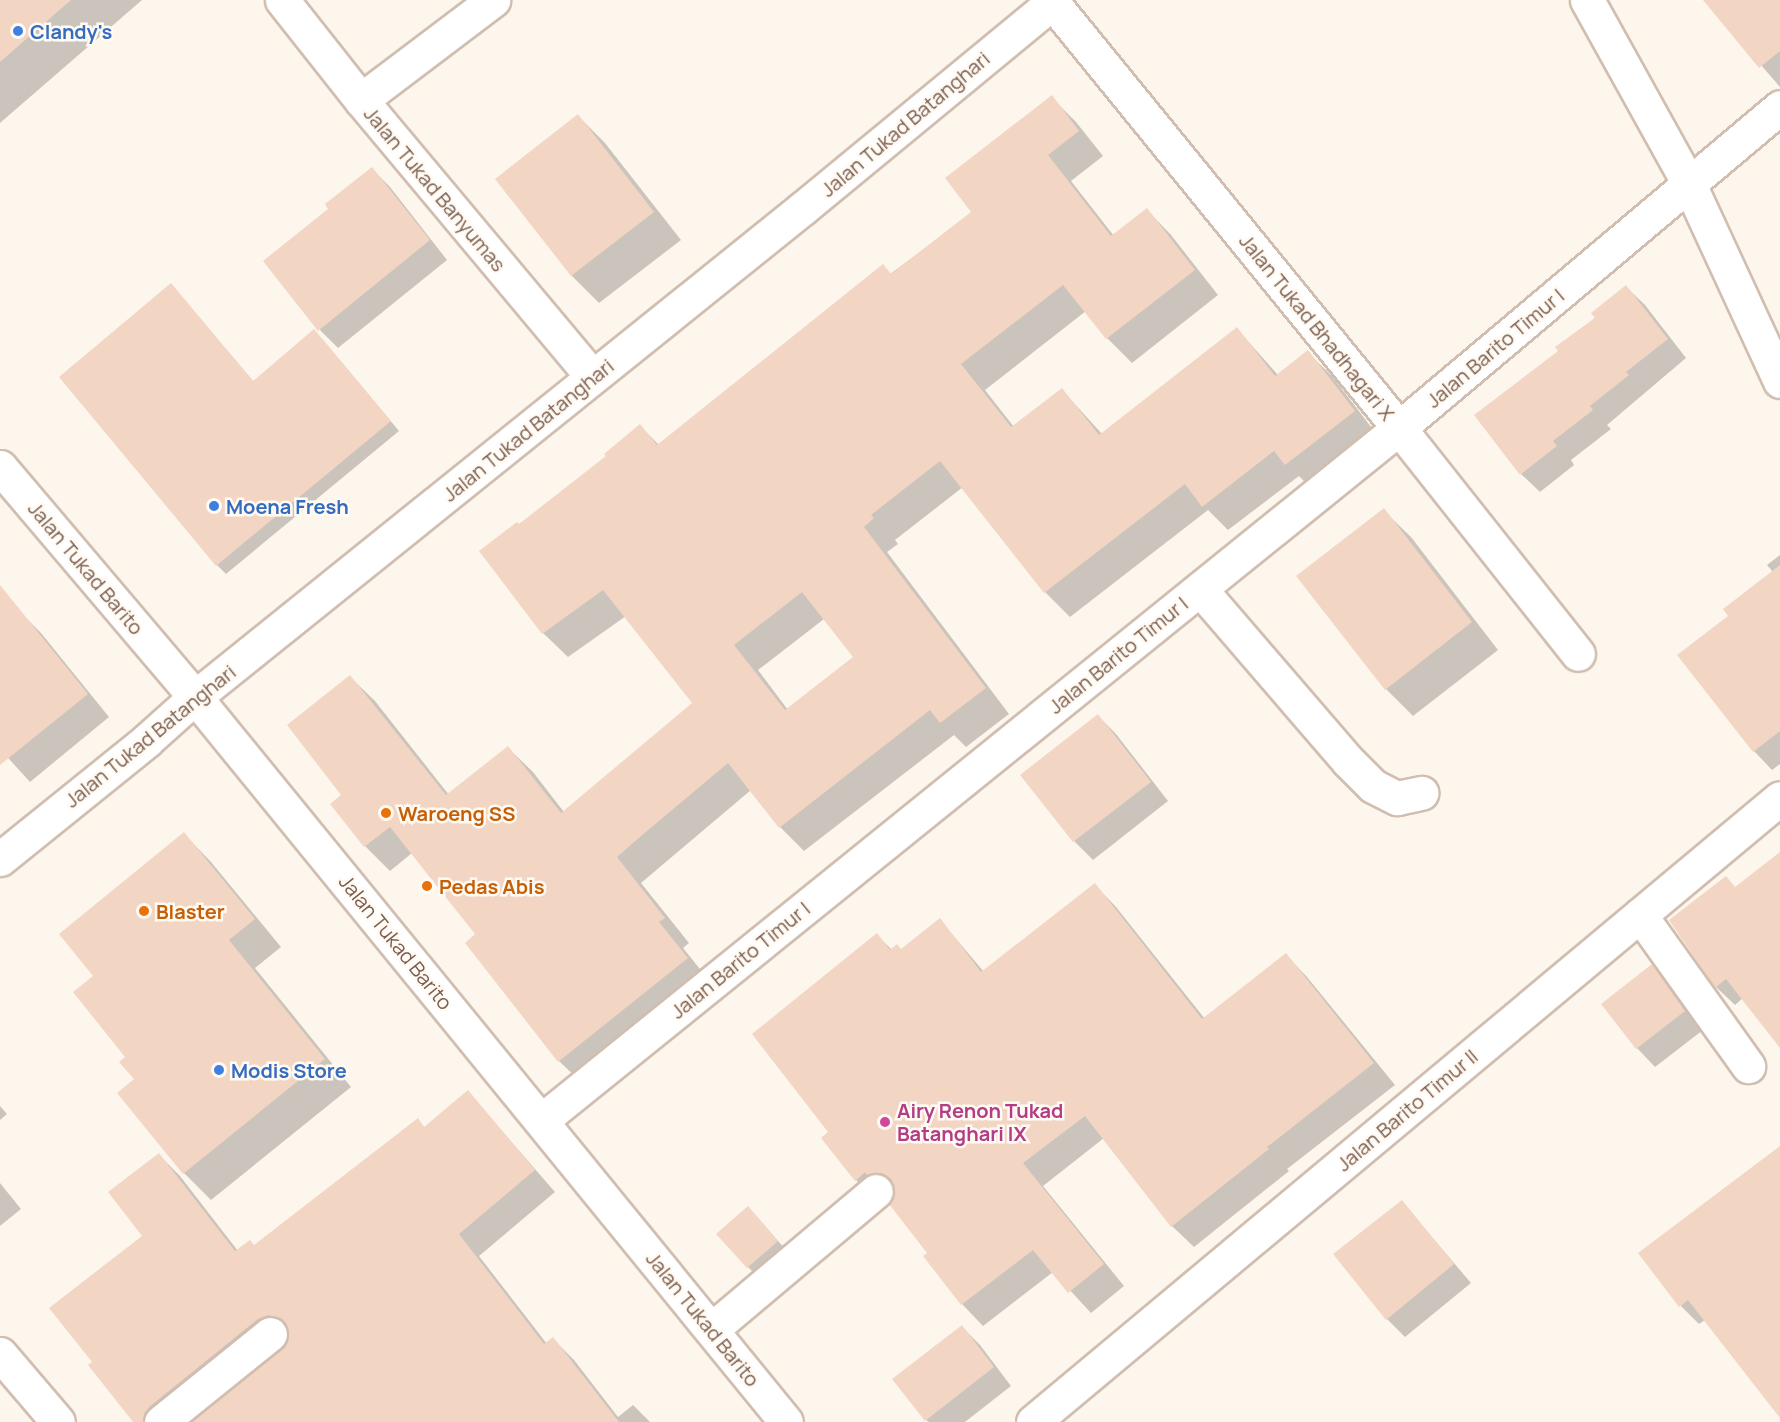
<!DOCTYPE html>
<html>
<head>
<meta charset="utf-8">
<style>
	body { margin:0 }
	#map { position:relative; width:1780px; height:1422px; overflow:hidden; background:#fdf6ec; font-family:Manrope,sans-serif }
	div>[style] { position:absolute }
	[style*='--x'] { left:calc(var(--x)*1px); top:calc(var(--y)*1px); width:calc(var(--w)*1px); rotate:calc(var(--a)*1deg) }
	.shadow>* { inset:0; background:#0003 }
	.building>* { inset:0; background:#f3d5c3 }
	.roads { filter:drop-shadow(2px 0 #d1beb0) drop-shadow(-2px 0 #d1beb0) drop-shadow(0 2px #d1beb0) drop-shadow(0 -2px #d1beb0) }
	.minor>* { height:33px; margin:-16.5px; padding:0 16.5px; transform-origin:16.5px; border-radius:16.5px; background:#fff }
	.tertiary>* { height:33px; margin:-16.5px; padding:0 16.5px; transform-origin:16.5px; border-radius:16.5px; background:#fff }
	.dots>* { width:16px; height:16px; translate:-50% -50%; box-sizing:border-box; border:3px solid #fffaf3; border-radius:50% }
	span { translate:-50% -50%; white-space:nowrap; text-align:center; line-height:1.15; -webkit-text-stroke:5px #fffaf3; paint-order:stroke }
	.shop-label { font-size:20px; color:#366cbe; font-weight:700 }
	.left { translate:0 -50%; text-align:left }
	.street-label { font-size:20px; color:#7a5c4d }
	.food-label { font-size:20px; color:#c56008; font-weight:700 }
	.hotel-label { font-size:20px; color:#b23c85; font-weight:700 }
</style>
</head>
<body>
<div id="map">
	<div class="shadow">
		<div style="clip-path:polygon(0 0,142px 0,0 123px)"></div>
		<div style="clip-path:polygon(1732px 0,1780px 0,1780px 87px,1716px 13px)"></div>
		<div style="clip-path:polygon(evenodd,1051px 97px,1076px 122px,1103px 156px,1071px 181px,1114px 236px,1147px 210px,1171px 235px,1218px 295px,1132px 363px,1107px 338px,1086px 311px,985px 390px,1014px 427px,1062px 390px,1102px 434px,1237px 329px,1278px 375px,1307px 352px,1332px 376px,1378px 436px,1311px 488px,1299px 476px,1228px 530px,1208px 510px,1070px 617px,1045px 592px,963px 487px,895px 540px,898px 544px,887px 552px,1009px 714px,966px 747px,954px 735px,804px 851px,780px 827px,751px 790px,641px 883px,689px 943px,683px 948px,712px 984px,584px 1085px,559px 1061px,477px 935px,412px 853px,390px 871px,365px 846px,350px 677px,375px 701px,449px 795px,508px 748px,533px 772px,564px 812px,694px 703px,626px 616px,568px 657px,543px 633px,519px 526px,609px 456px,640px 426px,659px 445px,974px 212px,1051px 97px,824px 619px,855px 658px,788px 710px,758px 670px,824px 619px)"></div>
		<div style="clip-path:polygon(578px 116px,605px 143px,681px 240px,599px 303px,572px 276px,497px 179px)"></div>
		<div style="clip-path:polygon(372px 169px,390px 187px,447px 260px,338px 348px,320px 330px,330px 210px)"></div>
		<div style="clip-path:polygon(171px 285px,254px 382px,323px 340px,399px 431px,226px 574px,217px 565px)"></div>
		<div style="clip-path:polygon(1626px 287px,1645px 305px,1686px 358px,1607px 425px,1611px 429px,1571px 460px,1574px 465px,1540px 492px,1521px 474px,1560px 352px)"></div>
		<div style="clip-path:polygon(1383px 510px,1411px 537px,1498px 650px,1413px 716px,1386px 689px)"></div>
		<div style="clip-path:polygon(1780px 555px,1780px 764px,1772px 770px,1754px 751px,1731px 616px,1773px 572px,1767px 565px)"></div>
		<div style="clip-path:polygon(0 602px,18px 610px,41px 633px,109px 717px,30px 782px,0 749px)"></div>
		<div style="clip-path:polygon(1098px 716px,1116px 734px,1168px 801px,1093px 860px,1074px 841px,1022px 775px)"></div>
		<div style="clip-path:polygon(184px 834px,211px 862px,281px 947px,255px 968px,351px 1087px,211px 1200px,184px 1173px,136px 1079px,127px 1057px)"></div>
		<div style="clip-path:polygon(1780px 857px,1780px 1045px,1743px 998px,1735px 1005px,1716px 987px,1726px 878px,1736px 888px)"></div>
		<div style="clip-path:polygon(1095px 885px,1116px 907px,1205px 1019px,1286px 955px,1307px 977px,1395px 1085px,1287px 1169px,1289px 1171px,1194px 1247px,1172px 1226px,1104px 1138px,1043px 1186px,1124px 1286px,1091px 1313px,1053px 1272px,983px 1326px,962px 1304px,925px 1257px,930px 1253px,894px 1195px,877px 1201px,856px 1180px,830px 1133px,877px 935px,892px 950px,901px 950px,940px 920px,984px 972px)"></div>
		<div style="clip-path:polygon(1652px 966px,1670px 984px,1703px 1030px,1655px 1067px,1637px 1048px)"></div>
		<div style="clip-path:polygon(468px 1092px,555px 1192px,479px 1256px,547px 1344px,553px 1339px,574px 1360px,618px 1417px,633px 1405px,650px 1422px,193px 1422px,283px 1350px,289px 1336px,280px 1340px,178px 1422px,135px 1422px,94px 1363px,144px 1236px,159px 1155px,180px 1176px,238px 1251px,255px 1247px,418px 1120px,425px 1128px)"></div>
		<div style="clip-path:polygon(0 1106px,7px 1114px,0 1120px)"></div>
		<div style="clip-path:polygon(1780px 1147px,1780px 1414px,1705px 1320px,1699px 1324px,1681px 1306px)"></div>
		<div style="clip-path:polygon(0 1183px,21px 1209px,0 1226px)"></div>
		<div style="clip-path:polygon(1402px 1202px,1471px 1283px,1405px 1337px,1387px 1319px)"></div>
		<div style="clip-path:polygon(757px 1217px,786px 1250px,757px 1276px,748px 1267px)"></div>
		<div style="clip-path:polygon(962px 1327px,980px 1345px,1011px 1386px,965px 1422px,929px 1422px,926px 1420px)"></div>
	</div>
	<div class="building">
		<div style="clip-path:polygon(0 0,71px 0,0 62px)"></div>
		<div style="clip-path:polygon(1703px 0,1780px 0,1780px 51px,1759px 68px)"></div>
		<div style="clip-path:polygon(evenodd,1052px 95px,1079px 131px,1048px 155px,1111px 236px,1147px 208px,1195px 270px,1106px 339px,1063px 285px,961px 364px,1011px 427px,1062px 388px,1099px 435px,1237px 327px,1275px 376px,1308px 350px,1355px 411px,1285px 465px,1274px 451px,1202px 507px,1185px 484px,1044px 593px,940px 461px,871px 515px,874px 518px,864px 527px,986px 688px,940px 723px,930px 710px,779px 828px,728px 763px,634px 842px,617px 857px,665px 918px,659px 922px,688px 958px,558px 1062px,465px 943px,475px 934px,390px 827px,364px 847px,330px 804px,341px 795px,287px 725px,350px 675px,446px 795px,508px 746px,561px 813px,692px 703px,603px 590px,542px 634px,479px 551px,517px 522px,519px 524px,606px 456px,604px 454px,640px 424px,657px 445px,883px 264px,891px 274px,971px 212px,945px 178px,1052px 95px,802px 592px,853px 657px,785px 710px,734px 645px,802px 592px)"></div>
		<div style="clip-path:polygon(578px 114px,654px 212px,571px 276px,495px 179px)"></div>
		<div style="clip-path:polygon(372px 167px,430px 240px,318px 331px,263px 261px,328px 209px,325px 204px)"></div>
		<div style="clip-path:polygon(171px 283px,253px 381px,314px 329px,391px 421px,216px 566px,59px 377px)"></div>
		<div style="clip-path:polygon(1626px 285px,1668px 339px,1626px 372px,1629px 375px,1590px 406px,1593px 410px,1553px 441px,1557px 446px,1520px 475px,1474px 415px,1558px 351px,1555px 347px,1595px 318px,1591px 313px)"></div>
		<div style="clip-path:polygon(1384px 508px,1472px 622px,1385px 690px,1296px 576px)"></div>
		<div style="clip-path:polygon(1780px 565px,1780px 731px,1753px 752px,1677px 655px,1728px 616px,1723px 609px)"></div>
		<div style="clip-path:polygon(0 585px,88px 694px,0 765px)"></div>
		<div style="clip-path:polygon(1098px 714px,1151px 782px,1073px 842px,1020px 775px)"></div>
		<div style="clip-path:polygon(184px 832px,255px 919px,229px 940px,325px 1059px,183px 1174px,117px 1093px,134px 1079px,119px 1062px,125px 1057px,73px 992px,93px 976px,59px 934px)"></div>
		<div style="clip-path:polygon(1780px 852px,1780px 1048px,1726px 979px,1715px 988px,1669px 920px,1726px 876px,1735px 887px)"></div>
		<div style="clip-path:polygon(1095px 883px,1202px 1019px,1286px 953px,1374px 1063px,1267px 1147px,1269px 1149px,1171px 1227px,1085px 1116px,1023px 1163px,1104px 1264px,1068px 1293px,1033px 1250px,961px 1305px,923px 1256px,927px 1253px,889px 1204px,894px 1188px,891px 1179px,882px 1173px,867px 1175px,865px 1172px,855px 1181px,821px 1138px,828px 1132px,752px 1034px,877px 933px,890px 950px,897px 944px,901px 949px,940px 918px,981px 972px)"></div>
		<div style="clip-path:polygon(1652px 964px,1685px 1011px,1636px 1049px,1601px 1004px)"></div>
		<div style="clip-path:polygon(468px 1090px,535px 1170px,459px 1234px,544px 1344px,553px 1337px,619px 1422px,191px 1422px,282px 1349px,287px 1341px,289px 1332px,285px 1323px,277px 1317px,268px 1315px,258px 1319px,149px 1407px,143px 1422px,133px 1422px,88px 1365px,92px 1362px,49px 1308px,142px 1236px,108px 1192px,159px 1153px,235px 1251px,250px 1240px,254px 1245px,418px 1118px,424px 1127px)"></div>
		<div style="clip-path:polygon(1780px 1146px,1780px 1418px,1688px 1300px,1679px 1307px,1638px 1253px)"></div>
		<div style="clip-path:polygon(1402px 1200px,1454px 1264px,1386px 1320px,1333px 1254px)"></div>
		<div style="clip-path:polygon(748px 1206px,778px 1241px,747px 1268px,716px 1234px)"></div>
		<div style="clip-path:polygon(962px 1325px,994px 1367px,925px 1421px,892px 1379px)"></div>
	</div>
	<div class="roads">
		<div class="minor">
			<div style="--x:282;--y:0;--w:127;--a:51.7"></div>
			<div style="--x:361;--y:100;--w:360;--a:50.1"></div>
			<div style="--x:1587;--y:0;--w:210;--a:61"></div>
			<div style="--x:1689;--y:184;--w:217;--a:65.2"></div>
			<div style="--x:1052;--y:2;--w:549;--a:50.84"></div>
			<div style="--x:1399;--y:428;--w:288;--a:51.6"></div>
			<div style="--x:361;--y:100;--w:166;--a:-37.1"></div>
			<div style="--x:1200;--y:589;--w:227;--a:49.3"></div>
			<div style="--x:1348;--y:761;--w:35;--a:45"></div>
			<div style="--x:1373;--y:786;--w:27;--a:27"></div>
			<div style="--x:1397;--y:798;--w:25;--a:-12"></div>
			<div style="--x:0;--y:859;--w:188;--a:-38.9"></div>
			<div style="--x:146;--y:741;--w:66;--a:-41.9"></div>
			<div style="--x:1640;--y:915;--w:186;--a:54.4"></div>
			<div style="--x:542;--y:1120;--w:1102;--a:-38.92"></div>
			<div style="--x:1399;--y:428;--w:498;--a:-40.1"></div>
			<div style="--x:712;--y:1329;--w:214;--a:-40.1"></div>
			<div style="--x:0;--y:1354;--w:89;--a:49.5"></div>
			<div style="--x:161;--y:1422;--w:140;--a:-38.9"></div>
			<div style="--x:1033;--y:1422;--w:973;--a:-39.87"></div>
		</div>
		<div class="tertiary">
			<div style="--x:0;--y:467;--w:302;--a:49.7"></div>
			<div style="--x:195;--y:697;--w:935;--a:50.81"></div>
			<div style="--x:195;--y:697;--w:780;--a:-38.81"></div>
			<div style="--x:803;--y:208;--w:327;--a:-39.5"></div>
		</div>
	</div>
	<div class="dots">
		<div style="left:18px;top:31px;background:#3f7fe0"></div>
		<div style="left:214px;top:506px;background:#3f7fe0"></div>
		<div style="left:386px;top:813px;background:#e8710a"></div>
		<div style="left:427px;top:886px;background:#e8710a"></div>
		<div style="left:144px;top:911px;background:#e8710a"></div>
		<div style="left:219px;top:1070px;background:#3f7fe0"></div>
		<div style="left:885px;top:1122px;background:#d1479c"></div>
	</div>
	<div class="shop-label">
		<span class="left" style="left:30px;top:31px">Clandy's</span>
		<span class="left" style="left:226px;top:506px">Moena Fresh</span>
		<span class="left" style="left:231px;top:1070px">Modis Store</span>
	</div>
	<div class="street-label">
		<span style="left:905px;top:124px;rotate:-40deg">Jalan Tukad Batanghari</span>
		<span style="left:435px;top:189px;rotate:50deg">Jalan Tukad Banyumas</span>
		<span style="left:1317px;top:327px;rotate:51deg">Jalan Tukad Bhadhagari X</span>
		<span style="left:1495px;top:348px;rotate:-40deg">Jalan Barito Timur I</span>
		<span style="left:528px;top:430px;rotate:-39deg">Jalan Tukad Batanghari</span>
		<span style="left:86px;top:568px;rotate:50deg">Jalan Tukad Barito</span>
		<span style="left:1118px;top:655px;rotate:-39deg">Jalan Barito Timur I</span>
		<span style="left:150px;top:736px;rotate:-39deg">Jalan Tukad Batanghari</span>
		<span style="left:396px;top:942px;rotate:51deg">Jalan Tukad Barito</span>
		<span style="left:740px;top:960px;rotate:-39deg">Jalan Barito Timur I</span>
		<span style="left:1407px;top:1110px;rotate:-40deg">Jalan Barito Timur II</span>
		<span style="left:703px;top:1319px;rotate:51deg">Jalan Tukad Barito</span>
	</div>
	<div class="food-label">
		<span class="left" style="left:398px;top:813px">Waroeng SS</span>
		<span class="left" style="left:439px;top:886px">Pedas Abis</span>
		<span class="left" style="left:156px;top:911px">Blaster</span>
	</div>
	<div class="hotel-label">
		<span class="left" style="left:897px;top:1122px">Airy Renon Tukad<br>Batanghari IX</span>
	</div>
</div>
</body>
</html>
